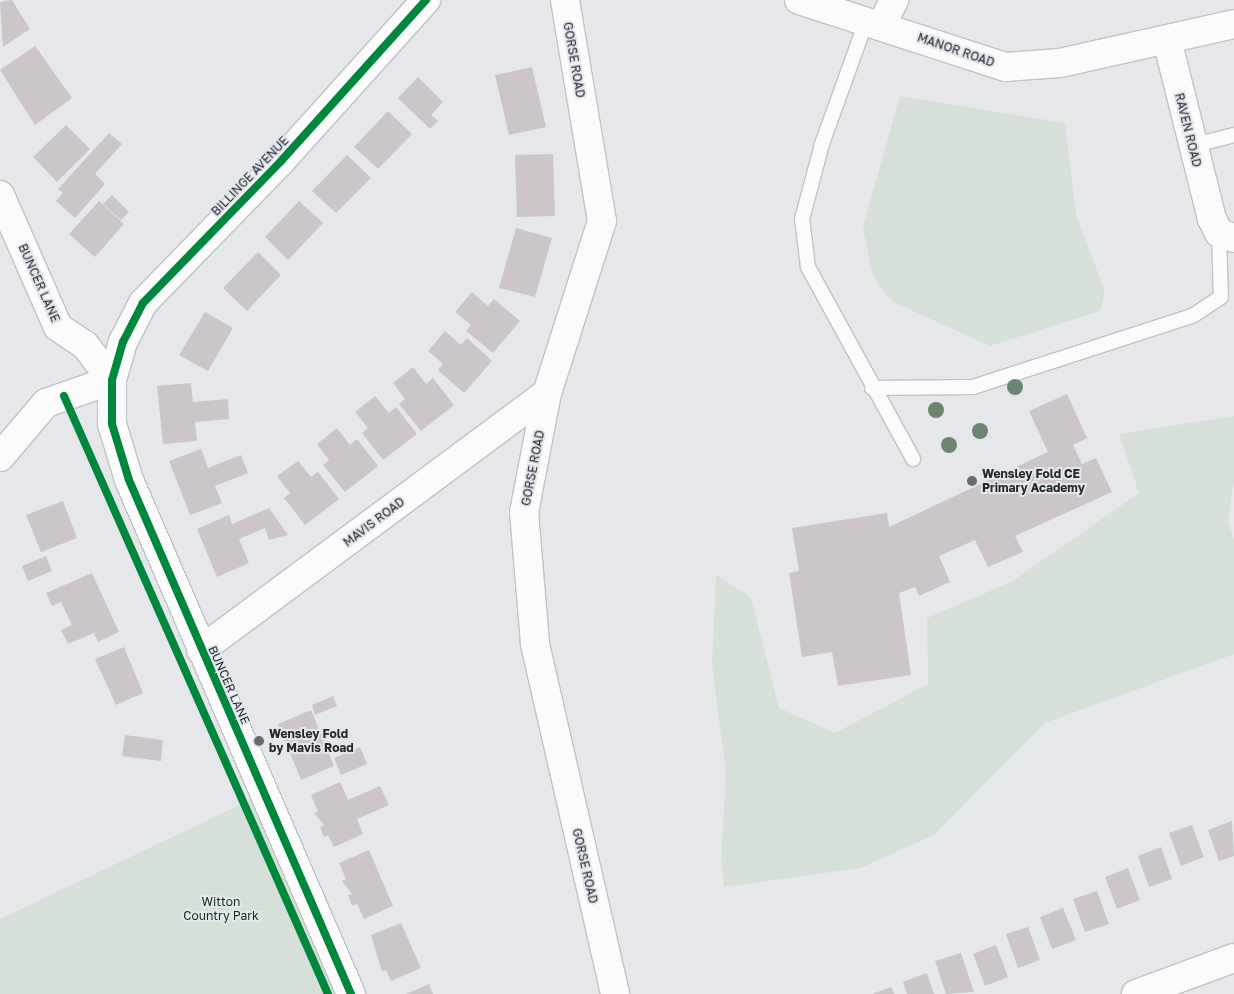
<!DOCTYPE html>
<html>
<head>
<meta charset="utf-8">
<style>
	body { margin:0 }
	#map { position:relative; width:1234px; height:994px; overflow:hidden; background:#e6e7eb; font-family:"Golos Text",sans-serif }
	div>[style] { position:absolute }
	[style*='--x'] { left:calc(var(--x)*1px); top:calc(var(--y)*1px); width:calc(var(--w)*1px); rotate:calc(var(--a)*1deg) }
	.green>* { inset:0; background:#d6e0d8 }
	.building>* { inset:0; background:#ccc6cb }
	.roads { filter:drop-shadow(1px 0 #c1c2c6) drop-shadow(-1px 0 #c1c2c6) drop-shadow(0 1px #c1c2c6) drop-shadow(0 -1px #c1c2c6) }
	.service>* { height:14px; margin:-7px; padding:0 7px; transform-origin:7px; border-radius:7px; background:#fbfbfc }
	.minor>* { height:28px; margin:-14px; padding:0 14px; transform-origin:14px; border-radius:14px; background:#fbfbfc }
	.secondary>* { height:28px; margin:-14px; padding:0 14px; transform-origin:14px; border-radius:14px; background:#fbfbfc }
	.cycleway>* { height:8px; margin:-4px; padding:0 4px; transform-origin:4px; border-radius:4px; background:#00873e }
	.trees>* { width:16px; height:16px; margin:-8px; border-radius:50%; background:#6c8570 }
	.dots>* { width:14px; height:14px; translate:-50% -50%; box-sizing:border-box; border:2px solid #e3e6ee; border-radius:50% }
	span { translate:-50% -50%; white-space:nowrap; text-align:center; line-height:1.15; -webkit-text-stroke:4px #e3e6ee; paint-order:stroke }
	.street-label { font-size:12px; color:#27282b }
	.poi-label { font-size:12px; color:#27282b; font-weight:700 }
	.left { translate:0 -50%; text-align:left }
	.park-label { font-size:12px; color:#09340c }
</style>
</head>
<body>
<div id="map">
	<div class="green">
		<div style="clip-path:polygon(900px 96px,1065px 123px,1076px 214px,1105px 292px,1100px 311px,990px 346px,891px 301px,873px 276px,863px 227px)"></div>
		<div style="clip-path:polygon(1234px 416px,1234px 480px,1228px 522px,1234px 540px,1234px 654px,1045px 723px,934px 835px,860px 868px,724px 887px,721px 859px,726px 774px,712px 665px,716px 574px,751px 598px,779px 708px,835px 733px,928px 684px,927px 618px,1011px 582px,1139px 493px,1119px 434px)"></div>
		<div style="clip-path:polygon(265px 793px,351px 994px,0 994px,0 919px)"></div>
	</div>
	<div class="building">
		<div style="clip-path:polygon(12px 0,30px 29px,3px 47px,0 2px)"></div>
		<div style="clip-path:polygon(35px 46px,72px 98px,35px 125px,0 70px)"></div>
		<div style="clip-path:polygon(532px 67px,546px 127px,509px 135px,495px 75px)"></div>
		<div style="clip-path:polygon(418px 77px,443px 102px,431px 115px,438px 121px,430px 129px,398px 98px)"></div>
		<div style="clip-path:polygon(388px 111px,412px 134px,378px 169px,354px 147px)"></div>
		<div style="clip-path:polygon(66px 125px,90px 149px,57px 182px,33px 157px)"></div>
		<div style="clip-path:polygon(109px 133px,122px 144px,95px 174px,105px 184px,75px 218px,56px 201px,63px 193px,58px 189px)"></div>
		<div style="clip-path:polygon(553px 154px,555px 216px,517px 217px,515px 155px)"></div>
		<div style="clip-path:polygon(347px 155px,371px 178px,336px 213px,312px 191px)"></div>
		<div style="clip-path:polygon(112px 195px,129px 212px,121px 220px,103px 204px)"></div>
		<div style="clip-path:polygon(99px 201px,124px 224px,95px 257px,69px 234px)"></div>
		<div style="clip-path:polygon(299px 201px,323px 223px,288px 260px,265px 237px)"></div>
		<div style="clip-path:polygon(516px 228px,552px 238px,535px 297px,499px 288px)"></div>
		<div style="clip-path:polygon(258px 252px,281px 275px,247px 311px,223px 288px)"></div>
		<div style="clip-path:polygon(472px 292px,488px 306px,494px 299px,520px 321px,493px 353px,466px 331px,471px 325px,455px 312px)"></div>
		<div style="clip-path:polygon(205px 312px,233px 328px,208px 371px,179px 355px)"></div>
		<div style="clip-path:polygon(445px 331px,461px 345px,467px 338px,492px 361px,464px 393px,438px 370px,443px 364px,428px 351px)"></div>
		<div style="clip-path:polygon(413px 367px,426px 384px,433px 378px,454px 405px,421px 431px,399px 404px,405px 399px,393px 383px)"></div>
		<div style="clip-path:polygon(191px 383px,193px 402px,228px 399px,229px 419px,195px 422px,197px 441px,163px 444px,157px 386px)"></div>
		<div style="clip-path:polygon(1067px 394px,1087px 438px,1073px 445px,1082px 464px,1096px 458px,1112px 492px,1015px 536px,1023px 552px,988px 567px,975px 540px,939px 556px,950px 582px,919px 596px,915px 587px,899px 593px,911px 675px,838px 686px,832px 652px,802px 657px,789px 573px,799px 571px,792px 528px,887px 513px,889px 527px,1048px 452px,1029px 411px)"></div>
		<div style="clip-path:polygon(375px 396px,389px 413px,396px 407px,417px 434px,383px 460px,362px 433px,368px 428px,355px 412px)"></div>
		<div style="clip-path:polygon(337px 428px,350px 445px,357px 439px,378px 466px,345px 492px,323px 465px,329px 460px,317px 444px)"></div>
		<div style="clip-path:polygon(201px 449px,208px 468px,241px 455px,248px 473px,215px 486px,222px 503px,190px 515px,169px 461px)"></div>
		<div style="clip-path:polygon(298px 461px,311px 477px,318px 472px,339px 499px,305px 525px,284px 498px,290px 493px,277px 476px)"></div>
		<div style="clip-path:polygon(63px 501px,77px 538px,41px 552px,26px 515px)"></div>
		<div style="clip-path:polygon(269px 508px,288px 535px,269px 540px,265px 528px,239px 539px,249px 563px,217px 577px,197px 529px,229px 515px,232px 524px)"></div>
		<div style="clip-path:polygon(46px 556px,52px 571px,28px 581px,22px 566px)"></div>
		<div style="clip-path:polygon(92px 573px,119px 632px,98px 642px,94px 633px,68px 644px,61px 630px,72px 625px,61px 602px,52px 606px,46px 593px)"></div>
		<div style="clip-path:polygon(124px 647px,143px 693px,116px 705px,95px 659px)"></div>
		<div style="clip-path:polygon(333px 696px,337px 706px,315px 715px,312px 705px)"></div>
		<div style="clip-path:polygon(311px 710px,334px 766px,301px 780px,278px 724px)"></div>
		<div style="clip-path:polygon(125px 735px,163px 740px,161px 761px,122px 756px)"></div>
		<div style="clip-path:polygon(360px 747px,367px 764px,341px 775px,334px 758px)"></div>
		<div style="clip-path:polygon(340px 782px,348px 800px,380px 786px,389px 805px,357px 819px,363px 834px,334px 847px,328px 835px,324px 837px,320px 827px,324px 825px,314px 813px,318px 811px,311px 795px)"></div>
		<div style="clip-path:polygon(1232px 821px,1234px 856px,1219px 861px,1208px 830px)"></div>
		<div style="clip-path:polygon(1192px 825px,1204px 857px,1181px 866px,1169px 833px)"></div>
		<div style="clip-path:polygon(1161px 847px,1172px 879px,1149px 887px,1138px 856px)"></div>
		<div style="clip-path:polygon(369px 850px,393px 906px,364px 919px,357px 904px,352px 906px,348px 895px,352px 894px,342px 881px,346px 879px,339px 863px)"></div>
		<div style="clip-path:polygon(1128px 868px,1140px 900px,1117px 909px,1105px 877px)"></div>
		<div style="clip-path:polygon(1097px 891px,1109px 924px,1085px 932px,1073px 899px)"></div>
		<div style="clip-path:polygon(1063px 908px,1076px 940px,1052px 949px,1040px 917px)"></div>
		<div style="clip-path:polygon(401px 923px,421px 968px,391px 981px,386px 970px,382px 972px,371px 935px)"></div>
		<div style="clip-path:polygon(1028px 927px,1040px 960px,1018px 968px,1006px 934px)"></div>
		<div style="clip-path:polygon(996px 945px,1008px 977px,985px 986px,973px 954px)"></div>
		<div style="clip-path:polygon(961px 953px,974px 992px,946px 994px,935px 961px)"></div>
		<div style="clip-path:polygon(927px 973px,934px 994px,907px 994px,903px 982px)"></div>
		<div style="clip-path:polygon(429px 984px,433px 994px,406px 994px)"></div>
		<div style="clip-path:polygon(891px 987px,894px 994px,872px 994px)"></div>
	</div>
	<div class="roads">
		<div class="service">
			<div style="--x:867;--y:19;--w:133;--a:109.8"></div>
			<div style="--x:822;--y:144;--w:78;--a:104.9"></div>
			<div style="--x:802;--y:219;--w:48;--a:82.9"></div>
			<div style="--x:808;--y:267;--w:219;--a:61.3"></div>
			<div style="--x:1191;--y:146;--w:44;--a:-14.3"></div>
			<div style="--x:872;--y:388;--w:101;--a:-0.6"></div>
			<div style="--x:973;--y:387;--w:232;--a:-18"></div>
			<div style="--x:1194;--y:315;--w:32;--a:-34"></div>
			<div style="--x:1221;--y:297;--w:64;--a:-91.8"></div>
		</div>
		<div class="minor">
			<div style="--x:565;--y:0;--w:224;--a:80.5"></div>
			<div style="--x:602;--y:221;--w:181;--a:107.7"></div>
			<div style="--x:547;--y:393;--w:121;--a:100.9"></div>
			<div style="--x:524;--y:512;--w:132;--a:85.2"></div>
			<div style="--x:535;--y:644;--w:359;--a:77.1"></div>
			<div style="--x:799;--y:0;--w:217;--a:18"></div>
			<div style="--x:1005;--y:67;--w:55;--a:-4.2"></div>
			<div style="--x:1060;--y:63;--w:178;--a:-12.6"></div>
			<div style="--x:882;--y:24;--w:27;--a:-63"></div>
			<div style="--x:1167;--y:40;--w:185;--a:75.9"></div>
			<div style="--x:1212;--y:219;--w:16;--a:63"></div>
			<div style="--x:1219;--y:233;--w:16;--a:18"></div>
			<div style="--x:0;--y:195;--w:144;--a:66.3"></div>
			<div style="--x:58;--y:327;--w:32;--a:34"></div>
			<div style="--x:85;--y:345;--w:44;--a:52.4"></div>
			<div style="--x:112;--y:380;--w:70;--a:160.8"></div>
			<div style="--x:46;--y:403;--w:71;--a:130.4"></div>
			<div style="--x:201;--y:650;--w:431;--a:-36.6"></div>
			<div style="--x:1136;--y:994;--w:104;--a:-20.2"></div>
		</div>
		<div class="secondary">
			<div style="--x:351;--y:994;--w:560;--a:-113.36"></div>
			<div style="--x:129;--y:480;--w:59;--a:-106.9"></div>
			<div style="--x:112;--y:424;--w:44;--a:-90"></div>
			<div style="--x:112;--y:380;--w:40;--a:-74"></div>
			<div style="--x:123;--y:342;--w:44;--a:-62.9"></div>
			<div style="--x:143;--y:303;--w:198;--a:-45.8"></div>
			<div style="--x:281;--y:161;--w:217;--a:-48"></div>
		</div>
	</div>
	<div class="cycleway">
		<div style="--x:64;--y:396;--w:654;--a:66.18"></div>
		<div style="--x:351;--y:994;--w:560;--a:-113.36"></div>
		<div style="--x:129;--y:480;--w:59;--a:-106.9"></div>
		<div style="--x:112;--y:424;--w:44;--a:-90"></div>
		<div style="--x:112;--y:380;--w:40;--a:-74"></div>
		<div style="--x:123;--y:342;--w:44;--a:-62.9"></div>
		<div style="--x:143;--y:303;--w:198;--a:-45.8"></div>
		<div style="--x:281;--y:161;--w:217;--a:-48"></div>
	</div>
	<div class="trees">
		<div style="left:1015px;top:387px"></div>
		<div style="left:936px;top:410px"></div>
		<div style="left:980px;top:431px"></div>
		<div style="left:949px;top:445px"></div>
	</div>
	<div class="dots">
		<div style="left:972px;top:481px;background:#6a6b6e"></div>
		<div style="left:259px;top:741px;background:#6a6b6e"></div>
	</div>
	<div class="street-label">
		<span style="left:956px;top:50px;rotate:19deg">MANOR ROAD</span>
		<span style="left:574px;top:60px;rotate:80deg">GORSE ROAD</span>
		<span style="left:1188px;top:130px;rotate:76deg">RAVEN ROAD</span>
		<span style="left:250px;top:176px;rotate:-46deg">BILLINGE AVENUE</span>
		<span style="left:39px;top:283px;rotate:66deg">BUNCER LANE</span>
		<span style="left:533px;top:468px;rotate:-79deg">GORSE ROAD</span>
		<span style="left:374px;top:522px;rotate:-37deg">MAVIS ROAD</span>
		<span style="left:229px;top:685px;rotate:66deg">BUNCER LANE</span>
		<span style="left:585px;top:866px;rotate:77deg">GORSE ROAD</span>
	</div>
	<div class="poi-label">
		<span class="left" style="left:982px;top:481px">Wensley Fold CE<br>Primary Academy</span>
		<span class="left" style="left:269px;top:741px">Wensley Fold<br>by Mavis Road</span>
	</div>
	<div class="park-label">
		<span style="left:221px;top:909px">Witton<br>Country Park</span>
	</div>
</div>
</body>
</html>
